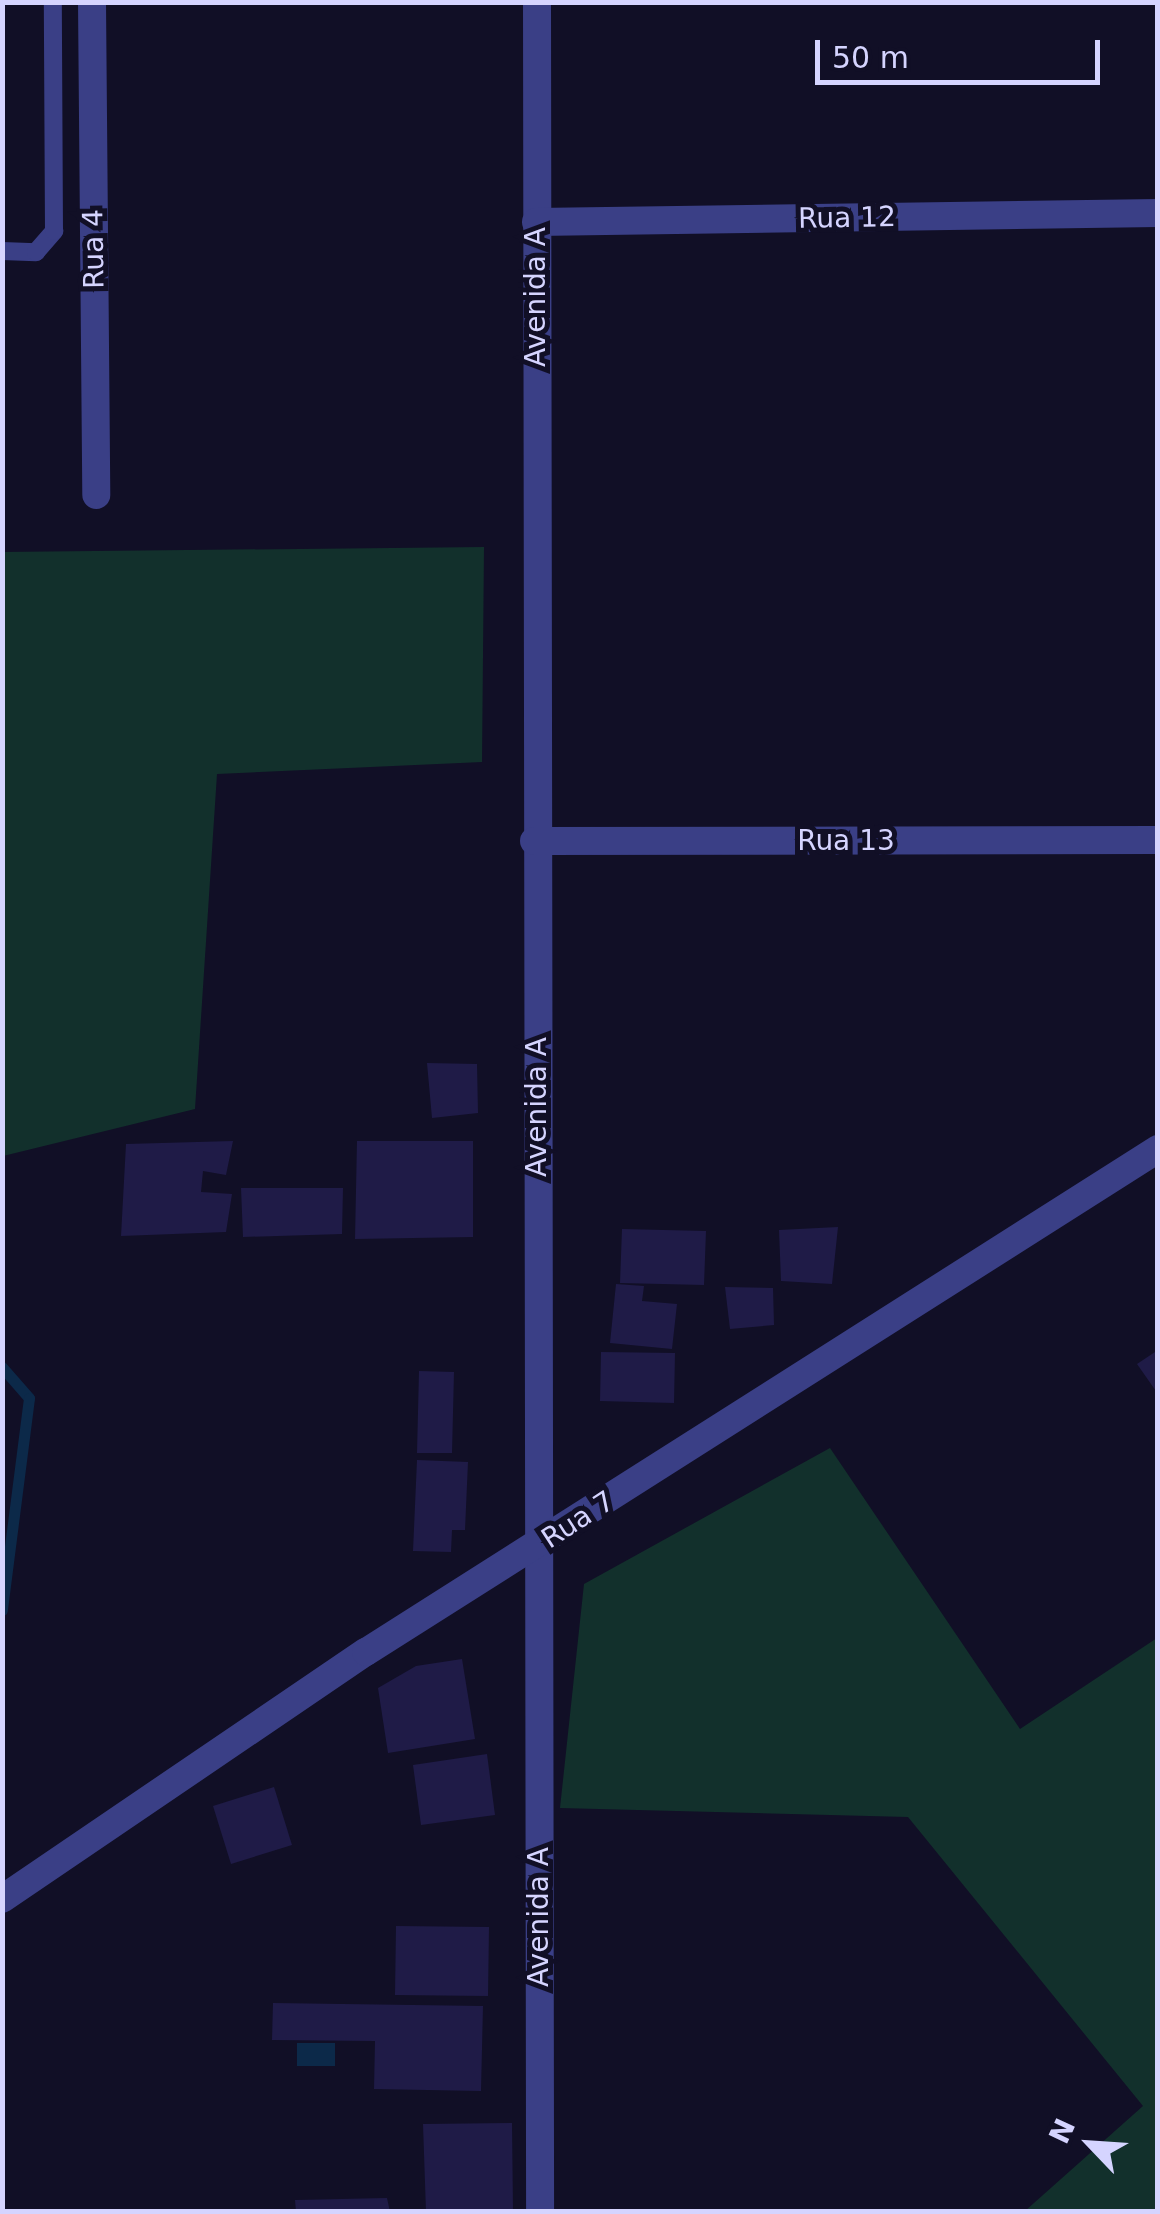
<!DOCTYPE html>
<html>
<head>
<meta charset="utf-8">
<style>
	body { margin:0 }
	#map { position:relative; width:1160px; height:2214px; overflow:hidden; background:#110f26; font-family:"DejaVu Sans",sans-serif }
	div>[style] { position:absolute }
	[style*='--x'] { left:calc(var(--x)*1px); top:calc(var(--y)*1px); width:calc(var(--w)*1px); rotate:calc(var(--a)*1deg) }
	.green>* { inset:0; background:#12302c }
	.water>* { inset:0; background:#0c2949 }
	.stream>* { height:11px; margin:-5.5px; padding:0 5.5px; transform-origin:5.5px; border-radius:5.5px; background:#0c2949 }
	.building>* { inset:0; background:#1f1b47 }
	.service>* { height:18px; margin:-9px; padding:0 9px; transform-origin:9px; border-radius:9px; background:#3a3f86 }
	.minor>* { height:28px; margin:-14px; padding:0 14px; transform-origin:14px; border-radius:14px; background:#3a3f86 }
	span { translate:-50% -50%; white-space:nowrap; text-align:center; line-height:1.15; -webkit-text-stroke:10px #110f26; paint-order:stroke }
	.street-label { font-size:28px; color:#d5d4ff }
	.frame { position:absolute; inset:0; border:5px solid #d5d4ff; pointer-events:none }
	.north { position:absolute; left:1040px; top:2094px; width:100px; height:100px; -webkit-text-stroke:8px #110f26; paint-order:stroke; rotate:295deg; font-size:28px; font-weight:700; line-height:40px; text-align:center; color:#d5d4ff }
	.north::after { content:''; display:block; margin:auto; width:35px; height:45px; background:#d5d4ff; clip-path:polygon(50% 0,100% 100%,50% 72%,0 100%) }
	.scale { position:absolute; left:815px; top:40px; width:285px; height:45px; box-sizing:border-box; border:5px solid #d5d4ff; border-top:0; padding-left:12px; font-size:30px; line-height:35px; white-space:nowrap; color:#d5d4ff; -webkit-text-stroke:8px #110f26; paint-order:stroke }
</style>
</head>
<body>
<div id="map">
	<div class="green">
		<div style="clip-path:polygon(484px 547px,482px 762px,217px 774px,195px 1109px,3px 1156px,3px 552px)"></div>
		<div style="clip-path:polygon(830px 1448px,1020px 1729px,1157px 1638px,1157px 2211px,1025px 2211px,1143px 2106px,908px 1817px,560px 1808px,584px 1584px)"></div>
	</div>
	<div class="water">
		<div style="clip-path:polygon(297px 2043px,335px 2043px,335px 2066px,297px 2066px)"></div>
	</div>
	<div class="stream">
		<div style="--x:2;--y:1367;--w:41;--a:48.9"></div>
		<div style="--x:29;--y:1398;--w:214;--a:97.3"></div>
	</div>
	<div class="building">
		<div style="clip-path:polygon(427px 1063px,477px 1064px,478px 1113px,432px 1118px)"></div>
		<div style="clip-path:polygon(233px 1141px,226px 1175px,203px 1171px,201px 1192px,232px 1194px,226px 1232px,121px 1236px,126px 1144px)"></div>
		<div style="clip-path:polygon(357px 1141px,473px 1141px,473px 1237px,355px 1239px)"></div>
		<div style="clip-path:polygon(241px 1188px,343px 1188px,342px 1234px,243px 1237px)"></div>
		<div style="clip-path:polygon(838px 1227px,832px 1284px,781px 1281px,779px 1230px)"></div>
		<div style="clip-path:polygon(622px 1229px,706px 1231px,704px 1285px,620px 1283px)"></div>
		<div style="clip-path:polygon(616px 1284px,644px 1286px,642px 1301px,677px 1304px,672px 1349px,610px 1343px)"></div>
		<div style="clip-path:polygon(725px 1287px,773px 1288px,774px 1325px,730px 1329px)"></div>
		<div style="clip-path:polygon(1158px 1350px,1158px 1394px,1137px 1364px)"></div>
		<div style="clip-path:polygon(601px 1352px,675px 1353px,674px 1403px,600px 1401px)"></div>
		<div style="clip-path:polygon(419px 1371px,454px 1372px,452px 1453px,417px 1453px)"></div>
		<div style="clip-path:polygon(417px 1460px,468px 1462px,465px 1530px,452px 1530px,451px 1552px,413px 1551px)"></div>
		<div style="clip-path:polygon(462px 1659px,475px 1739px,388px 1753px,378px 1688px,416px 1666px)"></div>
		<div style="clip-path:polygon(487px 1754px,495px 1815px,421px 1825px,413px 1765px)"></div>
		<div style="clip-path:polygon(274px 1787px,292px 1845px,231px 1864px,213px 1806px)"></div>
		<div style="clip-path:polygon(396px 1926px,489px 1927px,488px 1996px,395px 1995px)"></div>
		<div style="clip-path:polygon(273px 2003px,483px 2006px,481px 2091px,374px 2089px,375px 2041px,272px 2040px)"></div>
		<div style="clip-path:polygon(512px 2123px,513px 2212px,426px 2212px,423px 2124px)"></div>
		<div style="clip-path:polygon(387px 2198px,390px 2212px,296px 2212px,295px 2200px)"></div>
	</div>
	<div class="service">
		<div style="--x:2;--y:251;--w:34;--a:2"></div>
		<div style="--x:36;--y:252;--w:28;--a:-49"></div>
		<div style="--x:54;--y:231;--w:229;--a:-90.3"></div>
	</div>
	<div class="minor">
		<div style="--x:92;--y:2;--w:493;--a:89.5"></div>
		<div style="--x:537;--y:2;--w:2210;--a:89.92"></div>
		<div style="--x:536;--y:222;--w:622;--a:-0.83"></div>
		<div style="--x:534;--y:841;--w:624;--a:-0.09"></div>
		<div style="--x:2;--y:1899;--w:440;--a:-34.2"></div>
		<div style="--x:366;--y:1652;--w:938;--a:-32.42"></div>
	</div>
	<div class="street-label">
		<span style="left:847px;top:218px;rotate:-1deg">Rua 12</span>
		<span style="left:94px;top:249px;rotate:-91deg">Rua 4</span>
		<span style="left:536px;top:297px;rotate:-90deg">Avenida A</span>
		<span style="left:846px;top:841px">Rua 13</span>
		<span style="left:537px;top:1107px;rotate:-90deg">Avenida A</span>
		<span style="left:578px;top:1520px;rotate:-33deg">Rua 7</span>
		<span style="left:539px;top:1917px;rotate:-90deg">Avenida A</span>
	</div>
	<div class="frame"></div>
	<div class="north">N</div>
	<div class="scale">50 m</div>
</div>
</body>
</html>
